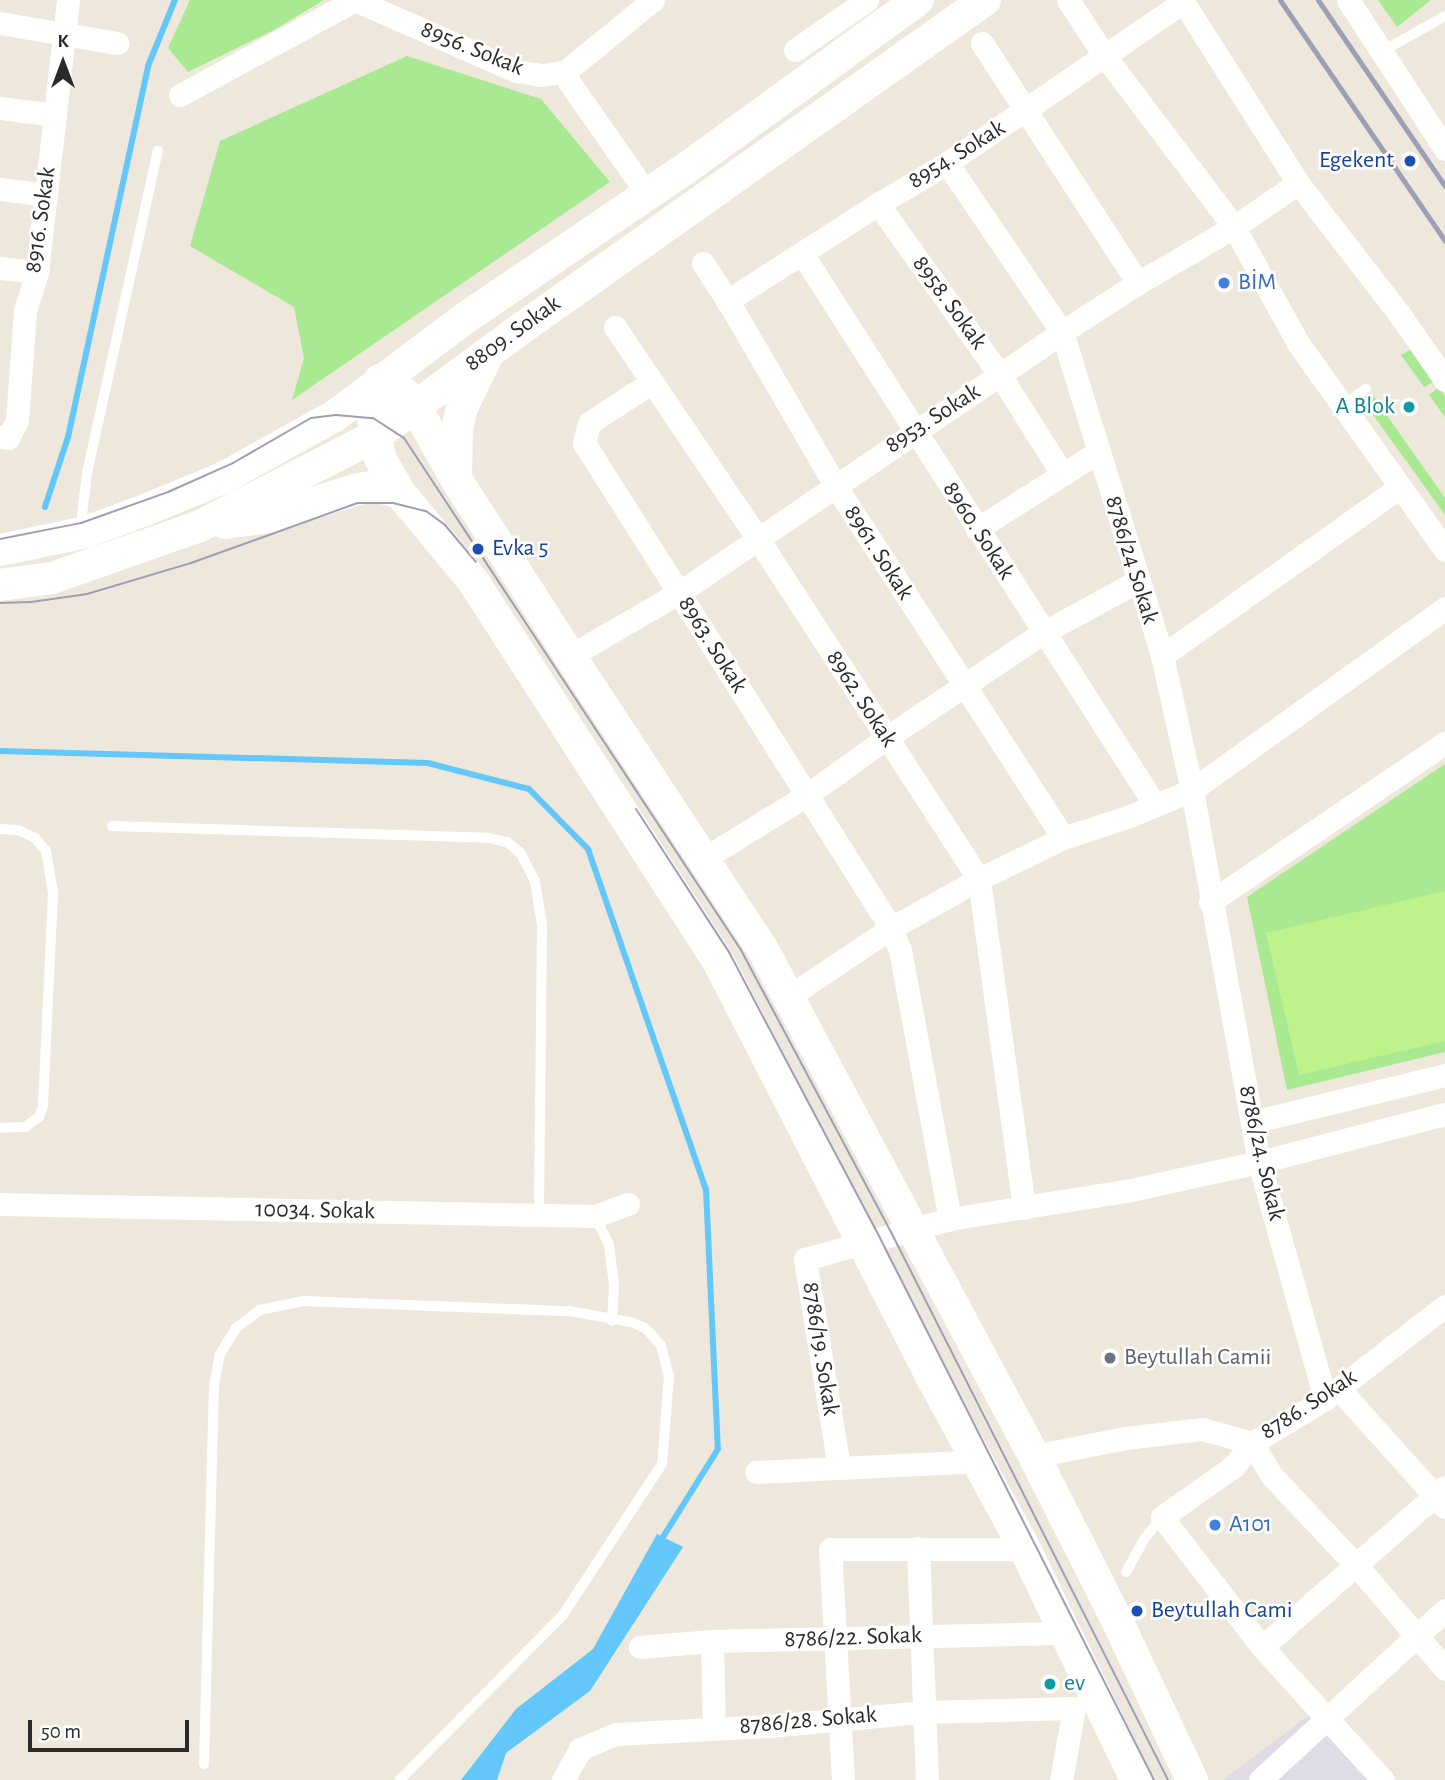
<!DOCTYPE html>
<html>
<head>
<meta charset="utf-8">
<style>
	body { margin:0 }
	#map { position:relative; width:1445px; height:1780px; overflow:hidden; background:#eee7db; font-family:"Alegreya Sans",sans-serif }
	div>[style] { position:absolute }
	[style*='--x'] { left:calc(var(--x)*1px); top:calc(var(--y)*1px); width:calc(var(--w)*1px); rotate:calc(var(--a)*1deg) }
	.industrial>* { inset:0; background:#dfdce5 }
	.green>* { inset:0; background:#a9e992 }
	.pitch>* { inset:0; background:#c0f28c }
	.water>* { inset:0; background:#63c7fa }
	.stream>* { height:6px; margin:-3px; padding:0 3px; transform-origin:3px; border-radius:3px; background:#63c7fa }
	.lane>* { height:10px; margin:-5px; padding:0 5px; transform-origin:5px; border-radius:5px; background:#fff }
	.street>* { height:23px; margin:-11.5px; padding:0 11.5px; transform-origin:11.5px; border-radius:11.5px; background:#fff }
	.secondary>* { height:32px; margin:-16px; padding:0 16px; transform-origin:16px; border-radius:16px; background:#fff }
	.tram>* { height:2px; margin:-1px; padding:0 1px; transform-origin:1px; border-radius:1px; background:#9d9fb6 }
	.rail>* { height:5px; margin:-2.5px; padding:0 2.5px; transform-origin:2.5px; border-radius:2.5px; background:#9d9fb6 }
	.dots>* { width:19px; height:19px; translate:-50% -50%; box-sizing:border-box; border:4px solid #fff; border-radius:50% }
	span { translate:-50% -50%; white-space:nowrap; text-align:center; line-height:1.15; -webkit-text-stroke:5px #fff; paint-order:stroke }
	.street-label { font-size:24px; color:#2a2a2a }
	.transit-label { font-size:24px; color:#164399 }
	.right { translate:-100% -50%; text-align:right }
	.left { translate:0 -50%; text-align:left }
	.shop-label { font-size:24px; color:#366cbe }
	.culture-label { font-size:24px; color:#0d838f }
	.worship-label { font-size:24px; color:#5b616d }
	.north { position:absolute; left:28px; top:28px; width:70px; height:70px; -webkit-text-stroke:5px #fff; paint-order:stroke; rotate:0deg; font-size:19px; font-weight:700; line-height:28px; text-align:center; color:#2a2a2a }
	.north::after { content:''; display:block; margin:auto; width:24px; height:32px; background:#2a2a2a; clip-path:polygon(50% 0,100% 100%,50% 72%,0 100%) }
	.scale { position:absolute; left:28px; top:1720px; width:161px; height:32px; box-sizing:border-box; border:4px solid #2a2a2a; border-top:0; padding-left:9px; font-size:21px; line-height:24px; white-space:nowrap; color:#2a2a2a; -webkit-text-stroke:5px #fff; paint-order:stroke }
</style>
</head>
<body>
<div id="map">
	<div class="industrial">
		<div style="clip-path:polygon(1326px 1702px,1394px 1780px,1223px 1780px)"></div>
	</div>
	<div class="green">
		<div style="clip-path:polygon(190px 0,324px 0,274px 30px,188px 72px,168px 48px)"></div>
		<div style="clip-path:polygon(1378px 0,1431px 0,1397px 27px)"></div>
		<div style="clip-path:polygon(407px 56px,541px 99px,610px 182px,292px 400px,304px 358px,294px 307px,190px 246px,220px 141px)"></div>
		<div style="clip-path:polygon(1412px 349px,1435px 381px,1424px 387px,1401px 355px)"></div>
		<div style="clip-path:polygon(1439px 387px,1445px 396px,1445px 417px,1429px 395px)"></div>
		<div style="clip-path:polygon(1374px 397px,1445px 498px,1445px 515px,1366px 405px)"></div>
		<div style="clip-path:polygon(1445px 764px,1445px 1052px,1287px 1090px,1247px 897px)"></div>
	</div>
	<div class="pitch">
		<div style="clip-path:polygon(1445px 891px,1445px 1041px,1299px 1075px,1266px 933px)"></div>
	</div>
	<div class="water">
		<div style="clip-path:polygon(657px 1534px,683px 1547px,590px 1691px,506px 1753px,497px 1780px,461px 1780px,516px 1709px,593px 1649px)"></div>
	</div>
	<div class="stream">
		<div style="--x:45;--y:507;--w:74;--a:-71.8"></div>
		<div style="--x:68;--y:437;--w:380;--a:-77.8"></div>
		<div style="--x:148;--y:66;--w:71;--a:-67.8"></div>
		<div style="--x:0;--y:751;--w:428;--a:1.6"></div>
		<div style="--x:428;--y:763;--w:104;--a:14.4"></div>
		<div style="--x:529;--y:789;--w:84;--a:45.5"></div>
		<div style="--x:588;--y:849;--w:360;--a:70.9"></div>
		<div style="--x:706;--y:1189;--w:260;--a:87.4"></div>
		<div style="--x:718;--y:1449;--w:104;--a:122"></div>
	</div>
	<div class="lane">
		<div style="--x:1381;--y:52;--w:73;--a:-29.4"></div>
		<div style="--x:1341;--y:407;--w:31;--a:-36"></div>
		<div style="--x:84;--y:529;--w:7;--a:-117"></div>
		<div style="--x:81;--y:523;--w:50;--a:-83.2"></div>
		<div style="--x:87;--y:473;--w:330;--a:-77.6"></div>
		<div style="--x:112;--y:826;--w:377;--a:1.8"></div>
		<div style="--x:489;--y:838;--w:18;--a:13"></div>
		<div style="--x:507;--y:842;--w:16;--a:38"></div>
		<div style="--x:520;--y:852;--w:33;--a:63"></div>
		<div style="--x:535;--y:881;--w:45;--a:81"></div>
		<div style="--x:542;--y:925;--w:290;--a:90.6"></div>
		<div style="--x:0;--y:829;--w:18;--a:3"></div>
		<div style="--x:18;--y:830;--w:19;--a:25"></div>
		<div style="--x:35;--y:838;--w:17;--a:50"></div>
		<div style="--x:46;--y:851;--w:43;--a:80.5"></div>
		<div style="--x:53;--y:893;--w:213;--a:92.7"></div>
		<div style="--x:43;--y:1106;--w:12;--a:110"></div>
		<div style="--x:39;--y:1117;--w:17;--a:144"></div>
		<div style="--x:25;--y:1127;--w:25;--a:178"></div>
		<div style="--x:595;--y:1216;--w:32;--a:64"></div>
		<div style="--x:609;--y:1245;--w:39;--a:83"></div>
		<div style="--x:614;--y:1284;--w:37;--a:93"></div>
		<div style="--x:1126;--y:1572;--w:39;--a:-61"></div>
		<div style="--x:1145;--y:1538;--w:27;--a:-51"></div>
		<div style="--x:204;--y:1764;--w:379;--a:-88.5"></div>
		<div style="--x:214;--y:1385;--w:32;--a:-79"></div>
		<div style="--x:220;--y:1354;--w:31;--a:-58"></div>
		<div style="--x:236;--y:1328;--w:30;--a:-37"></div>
		<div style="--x:260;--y:1310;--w:44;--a:-11.8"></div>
		<div style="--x:303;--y:1301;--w:266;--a:2.2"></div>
		<div style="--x:569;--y:1311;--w:63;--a:10.1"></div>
		<div style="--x:631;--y:1322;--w:15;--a:23"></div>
		<div style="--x:645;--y:1328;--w:23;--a:47"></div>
		<div style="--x:661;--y:1345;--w:32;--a:76"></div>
		<div style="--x:669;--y:1376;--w:88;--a:94.5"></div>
		<div style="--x:662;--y:1464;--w:181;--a:123.3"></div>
		<div style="--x:563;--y:1615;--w:232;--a:134.7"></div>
	</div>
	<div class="street">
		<div style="--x:1068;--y:0;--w:66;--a:56.8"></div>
		<div style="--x:1104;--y:55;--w:216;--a:52.9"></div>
		<div style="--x:1234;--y:227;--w:132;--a:61.1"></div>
		<div style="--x:1298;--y:343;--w:254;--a:54.6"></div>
		<div style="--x:1182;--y:0;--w:217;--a:57.6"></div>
		<div style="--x:1298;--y:183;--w:167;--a:52.3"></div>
		<div style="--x:1400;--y:315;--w:79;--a:55.3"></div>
		<div style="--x:1348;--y:0;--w:178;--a:56.9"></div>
		<div style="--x:0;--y:23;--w:119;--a:9.7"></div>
		<div style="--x:982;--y:43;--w:286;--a:57"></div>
		<div style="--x:795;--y:50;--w:88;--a:-34.8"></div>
		<div style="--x:566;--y:71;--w:11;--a:75"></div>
		<div style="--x:569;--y:82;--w:136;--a:55.1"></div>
		<div style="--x:180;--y:95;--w:199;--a:-28.5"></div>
		<div style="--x:355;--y:0;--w:176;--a:23.8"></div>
		<div style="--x:516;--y:71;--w:26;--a:9"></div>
		<div style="--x:542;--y:75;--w:24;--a:-9"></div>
		<div style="--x:566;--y:71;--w:112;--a:-39.2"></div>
		<div style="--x:0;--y:108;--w:55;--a:7.3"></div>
		<div style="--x:947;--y:163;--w:204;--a:55.8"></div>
		<div style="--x:1062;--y:332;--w:339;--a:72.8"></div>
		<div style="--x:1162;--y:656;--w:137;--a:77.4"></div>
		<div style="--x:1192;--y:790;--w:378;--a:79.8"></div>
		<div style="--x:1259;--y:1162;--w:246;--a:74.4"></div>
		<div style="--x:0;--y:189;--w:46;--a:7.4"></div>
		<div style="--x:878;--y:204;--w:210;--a:54.5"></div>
		<div style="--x:1000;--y:375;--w:118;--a:57.8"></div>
		<div style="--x:803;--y:255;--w:653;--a:57.38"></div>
		<div style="--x:703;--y:263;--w:54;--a:57.2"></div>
		<div style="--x:732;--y:308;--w:205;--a:59.8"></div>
		<div style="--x:835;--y:485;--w:420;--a:57.1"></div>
		<div style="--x:0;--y:268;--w:37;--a:6"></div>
		<div style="--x:727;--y:301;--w:179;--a:-32.7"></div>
		<div style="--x:878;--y:204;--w:80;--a:-30.7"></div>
		<div style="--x:947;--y:163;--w:286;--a:-34.3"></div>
		<div style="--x:615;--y:327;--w:256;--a:56"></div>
		<div style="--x:758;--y:539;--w:406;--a:57"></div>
		<div style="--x:979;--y:879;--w:93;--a:-26"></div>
		<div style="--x:1063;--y:838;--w:71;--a:-18.2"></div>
		<div style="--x:1130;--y:816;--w:67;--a:-22.8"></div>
		<div style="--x:1192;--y:790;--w:312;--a:-35.7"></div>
		<div style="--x:652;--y:382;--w:75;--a:146.9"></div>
		<div style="--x:589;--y:423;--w:21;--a:104"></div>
		<div style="--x:584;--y:443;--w:574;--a:57.67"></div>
		<div style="--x:891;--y:928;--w:24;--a:68"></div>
		<div style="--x:900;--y:950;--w:274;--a:79.5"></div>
		<div style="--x:0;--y:437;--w:8;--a:7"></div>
		<div style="--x:8;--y:438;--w:20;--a:-63"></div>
		<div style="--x:17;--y:420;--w:110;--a:-85.8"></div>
		<div style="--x:25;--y:310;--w:40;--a:-72"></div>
		<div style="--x:37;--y:272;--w:274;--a:-83.5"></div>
		<div style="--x:977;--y:529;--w:143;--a:-32.5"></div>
		<div style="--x:570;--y:656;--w:127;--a:-30.2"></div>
		<div style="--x:680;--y:592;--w:462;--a:-34.2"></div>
		<div style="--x:1062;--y:332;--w:90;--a:-32.8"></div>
		<div style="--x:1138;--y:283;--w:111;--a:-30.3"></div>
		<div style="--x:1234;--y:227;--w:78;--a:-34.5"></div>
		<div style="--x:1162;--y:656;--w:292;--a:-35.4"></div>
		<div style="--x:703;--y:859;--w:122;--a:-31.6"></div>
		<div style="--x:807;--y:795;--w:97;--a:-35.8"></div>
		<div style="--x:886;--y:738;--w:190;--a:-33.9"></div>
		<div style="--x:1044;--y:632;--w:107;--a:-28.5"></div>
		<div style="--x:1210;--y:902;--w:284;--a:-34.1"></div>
		<div style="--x:788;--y:997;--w:124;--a:-33.8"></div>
		<div style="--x:891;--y:928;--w:101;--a:-29.1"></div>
		<div style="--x:979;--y:879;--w:332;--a:82.2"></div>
		<div style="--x:1252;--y:1122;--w:199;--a:-13.7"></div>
		<div style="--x:0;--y:1204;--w:595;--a:1.16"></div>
		<div style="--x:595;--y:1216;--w:35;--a:-20"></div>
		<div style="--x:1339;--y:1389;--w:159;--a:48.1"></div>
		<div style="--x:1034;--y:1456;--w:94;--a:-11.1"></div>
		<div style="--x:1126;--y:1438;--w:77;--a:-6.8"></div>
		<div style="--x:1202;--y:1429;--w:52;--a:15.6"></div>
		<div style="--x:1252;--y:1443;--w:39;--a:59"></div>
		<div style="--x:1272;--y:1476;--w:122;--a:46.7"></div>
		<div style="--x:1356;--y:1565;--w:137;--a:49.4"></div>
		<div style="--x:839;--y:1467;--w:211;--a:-99.3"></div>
		<div style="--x:805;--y:1259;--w:150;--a:-15.4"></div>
		<div style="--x:950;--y:1219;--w:183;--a:-9.1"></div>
		<div style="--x:1131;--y:1190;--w:131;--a:-12.3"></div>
		<div style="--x:1259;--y:1162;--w:192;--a:-14.5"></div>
		<div style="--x:756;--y:1472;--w:222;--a:-2.8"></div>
		<div style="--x:918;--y:1548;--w:232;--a:87.8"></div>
		<div style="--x:712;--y:1641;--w:87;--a:88.7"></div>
		<div style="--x:640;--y:1647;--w:72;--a:-4.8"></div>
		<div style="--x:712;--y:1641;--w:355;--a:-1.3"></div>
		<div style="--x:1262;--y:1647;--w:243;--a:-41.2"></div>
		<div style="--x:563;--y:1780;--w:35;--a:-61"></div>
		<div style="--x:580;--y:1749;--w:39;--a:-23"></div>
		<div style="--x:616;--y:1734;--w:153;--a:-3"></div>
		<div style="--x:769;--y:1726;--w:156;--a:-5.2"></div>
		<div style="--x:924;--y:1712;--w:150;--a:-1.5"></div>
		<div style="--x:1074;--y:1708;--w:73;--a:100.2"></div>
		<div style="--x:843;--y:1780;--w:231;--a:-93.2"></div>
		<div style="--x:830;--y:1549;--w:195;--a:0"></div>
		<div style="--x:1260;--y:1780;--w:251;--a:-42.6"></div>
		<div style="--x:1383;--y:1780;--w:180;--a:-132.3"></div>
		<div style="--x:1262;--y:1647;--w:164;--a:-127.6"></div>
		<div style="--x:1162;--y:1517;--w:88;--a:-35.3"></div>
		<div style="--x:1234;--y:1466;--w:29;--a:-52"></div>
		<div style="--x:1252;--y:1443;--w:85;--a:-31.1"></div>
		<div style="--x:1325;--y:1399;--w:152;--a:-37.8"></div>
	</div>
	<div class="secondary">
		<div style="--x:380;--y:380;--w:27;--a:28"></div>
		<div style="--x:404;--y:393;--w:17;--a:50"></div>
		<div style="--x:415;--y:406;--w:84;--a:60.7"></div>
		<div style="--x:456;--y:479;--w:211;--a:57.2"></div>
		<div style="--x:570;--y:656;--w:349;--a:56.7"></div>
		<div style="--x:762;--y:948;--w:576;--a:61.83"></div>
		<div style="--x:1034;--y:1456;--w:182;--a:63.2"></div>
		<div style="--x:1116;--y:1618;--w:179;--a:64.9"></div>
		<div style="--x:380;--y:380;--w:39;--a:100"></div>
		<div style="--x:373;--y:418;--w:41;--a:80.1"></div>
		<div style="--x:380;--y:458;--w:40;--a:60.3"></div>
		<div style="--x:400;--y:493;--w:114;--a:50.3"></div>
		<div style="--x:473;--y:581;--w:457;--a:57.2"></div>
		<div style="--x:720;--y:965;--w:460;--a:62.8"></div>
		<div style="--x:930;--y:1374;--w:199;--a:61.5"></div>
		<div style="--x:1025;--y:1549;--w:256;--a:64.3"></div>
		<div style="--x:456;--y:478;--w:49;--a:-88.8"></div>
		<div style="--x:457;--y:429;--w:22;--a:-77"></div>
		<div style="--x:462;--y:408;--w:60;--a:-64.3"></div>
		<div style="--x:225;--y:523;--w:44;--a:-7.8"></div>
		<div style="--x:269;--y:517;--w:93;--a:-17.5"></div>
		<div style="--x:358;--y:489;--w:18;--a:-9"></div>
		<div style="--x:376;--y:486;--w:25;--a:16"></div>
		<div style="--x:0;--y:550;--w:88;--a:-11.8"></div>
		<div style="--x:86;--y:532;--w:63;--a:-20.4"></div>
		<div style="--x:145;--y:510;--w:84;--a:-22.3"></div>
		<div style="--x:223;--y:478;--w:129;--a:-29.1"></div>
		<div style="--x:336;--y:415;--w:156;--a:-36.9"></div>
		<div style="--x:461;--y:321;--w:279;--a:-34.2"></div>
		<div style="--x:692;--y:164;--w:279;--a:-36"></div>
		<div style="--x:0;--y:585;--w:52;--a:-7.7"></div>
		<div style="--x:52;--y:578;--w:155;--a:-19.3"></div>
		<div style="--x:198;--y:527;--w:199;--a:-27.2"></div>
		<div style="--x:375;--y:436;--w:174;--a:-36.3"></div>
		<div style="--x:515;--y:333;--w:576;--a:-35.32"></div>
	</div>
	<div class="tram">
		<div style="--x:0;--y:539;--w:83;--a:-11.2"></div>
		<div style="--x:81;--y:523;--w:92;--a:-19.6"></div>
		<div style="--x:168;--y:492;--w:71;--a:-24"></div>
		<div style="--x:233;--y:463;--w:90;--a:-30"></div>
		<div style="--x:311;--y:418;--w:25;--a:-7"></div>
		<div style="--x:336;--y:415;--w:37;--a:5"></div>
		<div style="--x:373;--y:418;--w:37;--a:33"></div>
		<div style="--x:404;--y:438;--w:613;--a:56.65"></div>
		<div style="--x:741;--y:950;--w:322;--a:62"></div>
		<div style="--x:892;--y:1234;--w:612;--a:63.18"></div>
		<div style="--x:0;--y:603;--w:31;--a:-2"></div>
		<div style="--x:31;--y:602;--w:57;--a:-8.1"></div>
		<div style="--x:87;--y:594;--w:109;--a:-16.6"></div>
		<div style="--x:191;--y:563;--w:177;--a:-19.8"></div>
		<div style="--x:358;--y:503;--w:35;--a:0"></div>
		<div style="--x:393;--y:503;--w:34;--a:14"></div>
		<div style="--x:426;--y:511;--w:24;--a:36"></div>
		<div style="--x:445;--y:525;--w:48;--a:50"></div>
		<div style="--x:636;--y:809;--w:171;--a:57"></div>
		<div style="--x:729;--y:952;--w:47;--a:62.4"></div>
		<div style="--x:751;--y:994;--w:276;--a:62.1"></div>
		<div style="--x:880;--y:1238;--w:607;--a:63.18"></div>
	</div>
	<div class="rail">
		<div style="--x:1280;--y:0;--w:292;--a:55.6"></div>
		<div style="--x:1318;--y:0;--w:225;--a:55.7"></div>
	</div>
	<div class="dots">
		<div style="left:1410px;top:161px;background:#1a4fb4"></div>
		<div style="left:1224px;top:283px;background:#3f7fe0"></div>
		<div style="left:1409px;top:407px;background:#0f9aa8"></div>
		<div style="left:478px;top:549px;background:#1a4fb4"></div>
		<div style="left:1110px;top:1358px;background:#6b7280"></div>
		<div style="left:1215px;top:1525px;background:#3f7fe0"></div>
		<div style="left:1137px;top:1611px;background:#1a4fb4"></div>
		<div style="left:1050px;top:1684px;background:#0f9aa8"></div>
	</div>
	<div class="street-label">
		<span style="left:472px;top:49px;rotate:22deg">8956. Sokak</span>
		<span style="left:957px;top:155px;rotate:-32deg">8954. Sokak</span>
		<span style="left:41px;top:220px;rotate:-82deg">8916. Sokak</span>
		<span style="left:949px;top:303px;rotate:54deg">8958. Sokak</span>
		<span style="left:513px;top:334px;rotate:-36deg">8809. Sokak</span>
		<span style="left:933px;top:419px;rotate:-33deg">8953. Sokak</span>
		<span style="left:978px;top:531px;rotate:57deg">8960. Sokak</span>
		<span style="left:878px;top:553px;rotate:57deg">8961. Sokak</span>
		<span style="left:1131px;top:560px;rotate:73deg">8786/24 Sokak</span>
		<span style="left:712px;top:645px;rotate:58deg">8963. Sokak</span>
		<span style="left:861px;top:699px;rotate:57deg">8962. Sokak</span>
		<span style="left:1261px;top:1153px;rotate:77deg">8786/24. Sokak</span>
		<span style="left:315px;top:1211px;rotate:1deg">10034. Sokak</span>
		<span style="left:820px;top:1349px;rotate:81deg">8786/19. Sokak</span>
		<span style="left:1309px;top:1405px;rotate:-33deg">8786. Sokak</span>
		<span style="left:853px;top:1638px;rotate:-2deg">8786/22. Sokak</span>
		<span style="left:808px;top:1721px;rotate:-5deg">8786/28. Sokak</span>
	</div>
	<div class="transit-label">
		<span class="right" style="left:1394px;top:161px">Egekent</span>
		<span class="left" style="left:492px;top:549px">Evka 5</span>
		<span class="left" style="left:1151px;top:1611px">Beytullah Cami</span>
	</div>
	<div class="shop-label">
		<span class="left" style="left:1238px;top:283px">BİM</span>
		<span class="left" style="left:1229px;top:1525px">A101</span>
	</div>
	<div class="culture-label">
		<span class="right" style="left:1395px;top:407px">A Blok</span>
		<span class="left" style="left:1064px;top:1684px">ev</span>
	</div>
	<div class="worship-label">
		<span class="left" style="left:1124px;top:1358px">Beytullah Camii</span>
	</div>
	<div class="north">K</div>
	<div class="scale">50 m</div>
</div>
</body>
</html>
